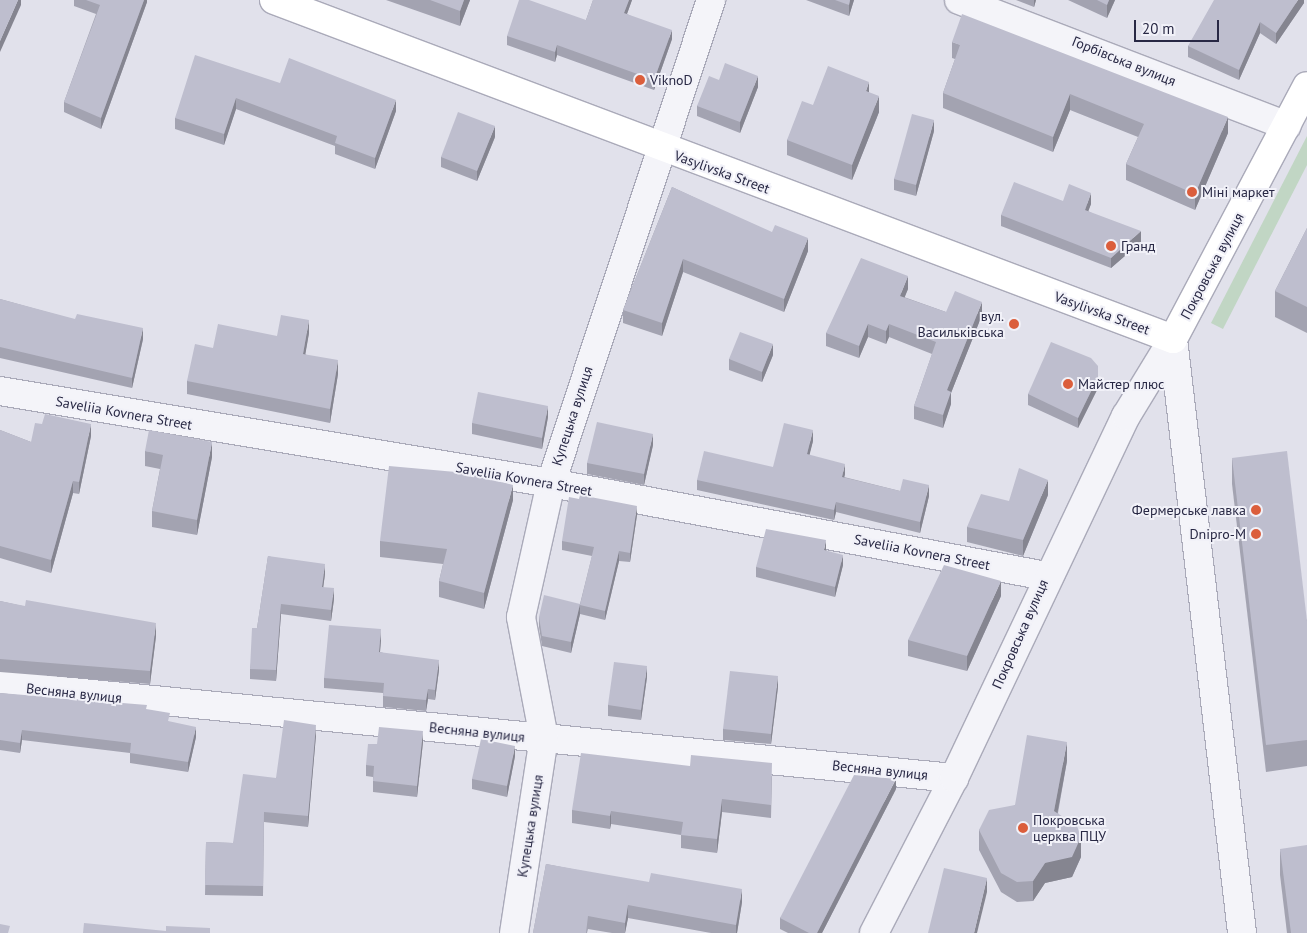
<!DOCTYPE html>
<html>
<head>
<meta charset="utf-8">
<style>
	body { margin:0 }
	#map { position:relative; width:1307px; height:933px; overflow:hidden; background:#e1e1eb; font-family:"PT Sans",sans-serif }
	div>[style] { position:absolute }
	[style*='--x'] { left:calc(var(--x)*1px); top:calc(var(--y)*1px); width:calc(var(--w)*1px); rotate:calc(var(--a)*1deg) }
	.green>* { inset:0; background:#c1d6c4 }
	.roads { filter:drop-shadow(1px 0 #aaaab9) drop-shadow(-1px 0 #aaaab9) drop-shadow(0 1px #aaaab9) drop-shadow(0 -1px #aaaab9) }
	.minor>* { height:28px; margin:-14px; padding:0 14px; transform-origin:14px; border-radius:14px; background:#f4f4f9 }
	.tertiary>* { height:28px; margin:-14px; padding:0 14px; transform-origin:14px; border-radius:14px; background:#f4f4f9 }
	.secondary>* { height:28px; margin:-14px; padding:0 14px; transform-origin:14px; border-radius:14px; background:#fff }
	.wall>* { inset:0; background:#a3a3b1 }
	.shaded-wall>* { inset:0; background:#858590 }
	.building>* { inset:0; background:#bebece }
	.dots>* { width:14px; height:14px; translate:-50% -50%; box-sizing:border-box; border:2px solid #f1f1f8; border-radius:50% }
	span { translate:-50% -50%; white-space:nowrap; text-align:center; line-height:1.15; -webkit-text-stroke:4px #f1f1f8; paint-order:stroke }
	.street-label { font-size:14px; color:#282844 }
	.poi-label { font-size:14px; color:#282844 }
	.left { translate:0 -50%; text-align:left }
	.right { translate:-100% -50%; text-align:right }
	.scale { position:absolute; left:1134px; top:20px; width:85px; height:22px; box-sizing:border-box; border:2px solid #282844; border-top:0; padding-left:6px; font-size:15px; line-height:18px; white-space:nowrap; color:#282844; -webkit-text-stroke:4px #f1f1f8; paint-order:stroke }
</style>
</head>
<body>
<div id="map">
	<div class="green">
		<div style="clip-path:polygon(1307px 136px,1307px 165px,1223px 329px,1211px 323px)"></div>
	</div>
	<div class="roads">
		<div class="minor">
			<div style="--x:959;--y:0;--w:351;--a:21"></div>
			<div style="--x:0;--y:391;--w:559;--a:9.48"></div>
			<div style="--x:551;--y:483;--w:504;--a:10.64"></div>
			<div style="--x:0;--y:685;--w:959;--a:5.57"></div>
			<div style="--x:514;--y:933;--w:197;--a:-81.3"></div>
			<div style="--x:544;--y:738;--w:123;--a:-100.8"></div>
			<div style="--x:521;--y:617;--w:137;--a:-77.4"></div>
			<div style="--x:551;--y:483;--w:509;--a:-71.67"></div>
			<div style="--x:874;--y:933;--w:174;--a:-62.7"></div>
			<div style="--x:954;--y:778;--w:401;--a:-64.6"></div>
			<div style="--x:1126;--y:416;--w:90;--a:-58.6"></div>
		</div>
		<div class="tertiary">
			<div style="--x:1173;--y:339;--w:598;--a:83.37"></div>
		</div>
		<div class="secondary">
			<div style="--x:274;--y:0;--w:961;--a:20.66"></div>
			<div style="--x:1173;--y:339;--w:286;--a:-62.1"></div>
		</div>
	</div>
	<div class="wall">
		<div style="clip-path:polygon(74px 0,147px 0,147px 2px,101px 129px,64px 112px,64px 102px,96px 14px,74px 6px)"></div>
		<div style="clip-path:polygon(386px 0,470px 0,460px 26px)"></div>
		<div style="clip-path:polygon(593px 0,632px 0,627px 14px,672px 39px,654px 90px,557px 55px,555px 62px,507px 45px,507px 36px,586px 20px)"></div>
		<div style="clip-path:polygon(806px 0,854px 0,849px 16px)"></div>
		<div style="clip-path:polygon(1016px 0,1036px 0,1034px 7px)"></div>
		<div style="clip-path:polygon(1068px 0,1115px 0,1107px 18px)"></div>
		<div style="clip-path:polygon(1304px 0,1304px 3px,1276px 44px,1260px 33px,1239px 80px,1188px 57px,1188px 46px)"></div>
		<div style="clip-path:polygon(952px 42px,1228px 133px,1195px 210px,1126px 180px,1126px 164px,1138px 137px,1070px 110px,1053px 152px,943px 108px,943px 93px,955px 59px,952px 58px)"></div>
		<div style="clip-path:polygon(719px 80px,758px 87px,740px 133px,697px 116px,697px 106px)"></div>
		<div style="clip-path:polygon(280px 83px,396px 111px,375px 169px,335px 154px,335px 146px,236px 109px,224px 145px,175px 129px,175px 118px)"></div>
		<div style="clip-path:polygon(869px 93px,879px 112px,852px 180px,787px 155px,787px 140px,813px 105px)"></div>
		<div style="clip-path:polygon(934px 131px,916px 196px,894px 190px,894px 179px)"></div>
		<div style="clip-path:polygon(495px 137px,477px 181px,441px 167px,441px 157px)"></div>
		<div style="clip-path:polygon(672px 187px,808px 251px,784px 312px,683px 272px,662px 336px,623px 323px,623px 310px)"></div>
		<div style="clip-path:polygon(1063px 201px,1091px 204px,1088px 211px,1141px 242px,1111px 268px,1001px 226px,1001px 215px)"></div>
		<div style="clip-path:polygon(1307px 228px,1307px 333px,1275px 317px,1275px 291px)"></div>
		<div style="clip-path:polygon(908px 289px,904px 297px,946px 312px,982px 315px,951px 393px,951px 404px,943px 428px,914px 419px,914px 406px,932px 354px,889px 337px,886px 344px,868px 337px,859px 358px,826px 346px,826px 333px)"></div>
		<div style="clip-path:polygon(0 299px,143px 339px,132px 388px,0 358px)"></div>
		<div style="clip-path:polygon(309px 333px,305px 354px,338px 374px,330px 423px,187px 394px,187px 381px,213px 348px,277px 336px)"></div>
		<div style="clip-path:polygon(773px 355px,762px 382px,729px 370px,729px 359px)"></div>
		<div style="clip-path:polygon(1098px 366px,1098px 388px,1078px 428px,1028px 405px,1028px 394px)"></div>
		<div style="clip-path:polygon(548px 417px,542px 449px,472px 434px,472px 423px)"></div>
		<div style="clip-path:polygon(0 430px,31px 442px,91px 436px,79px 494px,73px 493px,51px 573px,0 558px)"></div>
		<div style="clip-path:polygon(813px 441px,809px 455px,845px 474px,844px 477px,900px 491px,929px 496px,920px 533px,836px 512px,834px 520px,697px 490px,697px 480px,773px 467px)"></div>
		<div style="clip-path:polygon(653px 445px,644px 485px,587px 474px,587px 463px)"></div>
		<div style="clip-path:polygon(145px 451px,212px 457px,197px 535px,152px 527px,152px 511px,160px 469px,145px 466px)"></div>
		<div style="clip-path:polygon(1232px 458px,1307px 621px,1307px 766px,1266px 772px,1232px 484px)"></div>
		<div style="clip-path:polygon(1048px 495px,1023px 556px,967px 542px,967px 527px,1009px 501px)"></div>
		<div style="clip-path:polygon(513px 500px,484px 609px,439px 597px,439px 581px,443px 564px,380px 557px,380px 541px)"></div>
		<div style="clip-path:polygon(637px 515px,630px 562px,619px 561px,605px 620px,580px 614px,571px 653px,542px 646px,539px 627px,539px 617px,580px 604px,592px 556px,562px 550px,562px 541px)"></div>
		<div style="clip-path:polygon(826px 550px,843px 565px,835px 597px,756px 577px,756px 567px)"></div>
		<div style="clip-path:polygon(268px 556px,325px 574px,323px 587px,334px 599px,331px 621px,281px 614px,276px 681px,250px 679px,250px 669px,257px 628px)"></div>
		<div style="clip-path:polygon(1001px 596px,967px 671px,908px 656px,908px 640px)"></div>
		<div style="clip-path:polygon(0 601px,156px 636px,150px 684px,0 672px)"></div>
		<div style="clip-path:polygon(381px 640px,380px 652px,439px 670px,435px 700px,428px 699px,426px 711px,383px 707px,383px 693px,324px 688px,324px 678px)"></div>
		<div style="clip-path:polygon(647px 677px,641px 720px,608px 716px,608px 705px)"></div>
		<div style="clip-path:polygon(778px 687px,771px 744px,723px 740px,723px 729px)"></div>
		<div style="clip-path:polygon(0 693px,147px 710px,196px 737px,188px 772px,130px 763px,130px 753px,22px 740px,20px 753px,0 750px)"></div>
		<div style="clip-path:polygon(316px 735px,308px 827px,264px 822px,263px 896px,205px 895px,206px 842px,233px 843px,276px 778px)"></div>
		<div style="clip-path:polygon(423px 742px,417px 797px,373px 792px,373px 777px,366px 776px,366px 765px,377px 744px)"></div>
		<div style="clip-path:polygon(515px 756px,507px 797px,472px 789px,472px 779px)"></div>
		<div style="clip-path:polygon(1067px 761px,1058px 813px,1081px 857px,1072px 877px,1045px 883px,1033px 901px,1017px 902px,1001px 892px,979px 850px,979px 830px,1015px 805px)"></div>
		<div style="clip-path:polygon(772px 776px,771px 818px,722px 812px,717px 853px,681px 848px,681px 835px,611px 824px,610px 829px,572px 823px,572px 810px)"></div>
		<div style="clip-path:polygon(896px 789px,822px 933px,788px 933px,780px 929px,780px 918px)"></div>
		<div style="clip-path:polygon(1280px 849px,1307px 933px,1287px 933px,1280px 875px)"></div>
		<div style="clip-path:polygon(546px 864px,742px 902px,737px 933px,711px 933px,628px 918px,625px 933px,612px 933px,588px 929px,587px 933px,533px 933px)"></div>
	</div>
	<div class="shaded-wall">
		<div style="clip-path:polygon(18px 0,21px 0,21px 5px,0 52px,0 41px)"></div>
		<div style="clip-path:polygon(144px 0,147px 0,147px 2px,101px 129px,101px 118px)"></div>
		<div style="clip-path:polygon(464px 0,470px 0,460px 26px,460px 11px)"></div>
		<div style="clip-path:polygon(629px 0,632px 0,624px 22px,624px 13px)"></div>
		<div style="clip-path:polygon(850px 0,854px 0,849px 16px,849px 5px)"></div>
		<div style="clip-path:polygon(1034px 0,1036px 0,1034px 7px)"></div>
		<div style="clip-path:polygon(1109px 0,1115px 0,1107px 18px,1107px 5px)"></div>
		<div style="clip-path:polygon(1298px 0,1304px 0,1304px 3px,1276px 44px,1276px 33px)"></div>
		<div style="clip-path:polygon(1260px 22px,1260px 33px,1239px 80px,1239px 70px)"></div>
		<div style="clip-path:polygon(672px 30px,672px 39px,654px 90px,654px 80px)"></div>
		<div style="clip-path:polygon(557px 45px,557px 55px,555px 62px,555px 52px)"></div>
		<div style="clip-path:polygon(758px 76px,758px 87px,740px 133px,740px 122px)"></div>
		<div style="clip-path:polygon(869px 82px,869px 97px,866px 91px)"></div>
		<div style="clip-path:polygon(1070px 94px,1070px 110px,1053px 152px,1053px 137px)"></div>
		<div style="clip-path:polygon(879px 96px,879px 112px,852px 180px,852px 165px)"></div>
		<div style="clip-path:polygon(236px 98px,236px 109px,224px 145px,224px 134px)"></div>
		<div style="clip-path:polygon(396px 100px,396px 111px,375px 169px,375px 158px)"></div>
		<div style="clip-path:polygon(1228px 117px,1228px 133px,1195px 210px,1195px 194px)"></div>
		<div style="clip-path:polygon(934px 120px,934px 131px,916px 196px,916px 185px)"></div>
		<div style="clip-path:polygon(495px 126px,495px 137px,477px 181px,477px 171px)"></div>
		<div style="clip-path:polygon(1091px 193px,1091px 204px,1085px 220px,1085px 210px)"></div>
		<div style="clip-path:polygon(1141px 231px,1141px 242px,1111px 268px,1111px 258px)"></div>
		<div style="clip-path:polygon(808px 238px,808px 251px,784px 312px,784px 299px)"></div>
		<div style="clip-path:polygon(683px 259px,683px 272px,662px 336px,662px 323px)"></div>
		<div style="clip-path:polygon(908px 276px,908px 289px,900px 309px,900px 296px)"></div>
		<div style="clip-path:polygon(982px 302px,982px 315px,951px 393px,951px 404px,943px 428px,943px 415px,947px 390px)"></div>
		<div style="clip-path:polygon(309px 320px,309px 333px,303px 368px,303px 354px)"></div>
		<div style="clip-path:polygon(868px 324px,868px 337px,859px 358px,859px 346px)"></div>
		<div style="clip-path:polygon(889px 324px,889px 337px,886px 344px,886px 331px)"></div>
		<div style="clip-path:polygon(143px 328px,143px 339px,132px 388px,132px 378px)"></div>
		<div style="clip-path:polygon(773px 344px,773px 355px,762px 382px,762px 372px)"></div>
		<div style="clip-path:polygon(338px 360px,338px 374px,330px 423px,330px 409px)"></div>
		<div style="clip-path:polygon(1098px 377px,1098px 388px,1078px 428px,1078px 418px)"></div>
		<div style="clip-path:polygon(548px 406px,548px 417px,542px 449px,542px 438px)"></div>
		<div style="clip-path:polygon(91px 424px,91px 436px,79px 494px,79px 482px)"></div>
		<div style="clip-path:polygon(813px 430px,813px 441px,807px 465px,807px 454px)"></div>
		<div style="clip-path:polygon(653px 434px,653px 445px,644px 485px,644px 474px)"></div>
		<div style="clip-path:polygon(212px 442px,212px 457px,197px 535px,197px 520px)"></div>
		<div style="clip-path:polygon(845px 464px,845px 474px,842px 487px,842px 477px)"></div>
		<div style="clip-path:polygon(1048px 480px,1048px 495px,1023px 556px,1023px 540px)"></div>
		<div style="clip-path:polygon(73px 481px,73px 493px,51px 573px,51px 560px)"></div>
		<div style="clip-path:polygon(513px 485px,513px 500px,484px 609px,484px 593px)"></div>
		<div style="clip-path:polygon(929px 485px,929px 496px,920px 533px,920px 522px)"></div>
		<div style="clip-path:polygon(836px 502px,836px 512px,834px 520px,834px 510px)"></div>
		<div style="clip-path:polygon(637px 506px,637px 515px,630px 562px,630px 553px)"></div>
		<div style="clip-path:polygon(826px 540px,826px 551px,824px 550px)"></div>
		<div style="clip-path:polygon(619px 551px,619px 561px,605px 620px,605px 611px)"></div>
		<div style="clip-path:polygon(843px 555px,843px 565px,835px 597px,835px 587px)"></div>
		<div style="clip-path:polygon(325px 564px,325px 574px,322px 597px,322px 587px)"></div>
		<div style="clip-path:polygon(1001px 581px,1001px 596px,967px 671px,967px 656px)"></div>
		<div style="clip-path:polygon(334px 588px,334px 599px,331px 621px,331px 610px)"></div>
		<div style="clip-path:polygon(281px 604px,281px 614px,276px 681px,276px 670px)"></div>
		<div style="clip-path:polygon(580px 604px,580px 614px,571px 653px,571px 642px)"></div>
		<div style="clip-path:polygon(156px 623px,156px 636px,150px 684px,150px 671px)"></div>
		<div style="clip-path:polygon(381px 629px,381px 640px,379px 663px,379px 652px)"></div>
		<div style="clip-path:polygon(439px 660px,439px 670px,435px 700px,435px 690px)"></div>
		<div style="clip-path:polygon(647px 666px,647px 677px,641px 720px,641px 710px)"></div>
		<div style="clip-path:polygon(778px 676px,778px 687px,771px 744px,771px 734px)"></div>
		<div style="clip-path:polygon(428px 689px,428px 699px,426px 711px,426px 700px)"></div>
		<div style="clip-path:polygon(316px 725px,316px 735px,308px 827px,308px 816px)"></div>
		<div style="clip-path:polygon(196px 727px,196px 737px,188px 772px,188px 762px)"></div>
		<div style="clip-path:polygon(22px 730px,22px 740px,20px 753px,20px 743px)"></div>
		<div style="clip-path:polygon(423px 731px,423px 742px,417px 797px,417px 786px)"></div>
		<div style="clip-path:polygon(1067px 742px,1067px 761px,1054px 831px,1054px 811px)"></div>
		<div style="clip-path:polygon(515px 746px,515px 756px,507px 797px,507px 786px)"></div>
		<div style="clip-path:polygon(896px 779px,896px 789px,822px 933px,817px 933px)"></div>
		<div style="clip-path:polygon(722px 799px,722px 812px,717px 853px,717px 839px)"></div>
		<div style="clip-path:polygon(611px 811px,611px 824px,610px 829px,610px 816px)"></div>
		<div style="clip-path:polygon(1081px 837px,1081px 857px,1072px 877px,1045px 883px,1033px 901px,1033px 881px,1045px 863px)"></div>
		<div style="clip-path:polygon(987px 878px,987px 892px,977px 933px,974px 933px)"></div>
		<div style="clip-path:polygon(742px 889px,742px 902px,737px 933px,736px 933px,736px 925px)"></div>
		<div style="clip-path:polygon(628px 905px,628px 918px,625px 933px,625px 923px)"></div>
	</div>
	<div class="building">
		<div style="clip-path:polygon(0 0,18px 0,0 41px)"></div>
		<div style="clip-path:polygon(86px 0,144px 0,101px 118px,64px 102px,100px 5px)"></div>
		<div style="clip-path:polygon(430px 0,464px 0,460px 11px)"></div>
		<div style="clip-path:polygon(519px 0,529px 0,586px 20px,593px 0,629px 0,624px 13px,672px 30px,654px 80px,557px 45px,555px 52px,507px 36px)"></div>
		<div style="clip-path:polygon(835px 0,850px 0,849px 5px)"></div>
		<div style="clip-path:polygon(1097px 0,1109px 0,1107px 5px)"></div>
		<div style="clip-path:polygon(1214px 0,1298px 0,1276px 33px,1260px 22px,1239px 70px,1188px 46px)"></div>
		<div style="clip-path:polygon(962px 14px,1228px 117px,1195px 194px,1126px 164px,1144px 124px,1070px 94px,1053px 137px,943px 93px,960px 45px,952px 42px)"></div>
		<div style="clip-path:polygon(195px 55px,280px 83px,289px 58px,396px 100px,375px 158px,335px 143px,337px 136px,236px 98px,224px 134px,175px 118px)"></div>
		<div style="clip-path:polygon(725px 63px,758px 76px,740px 122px,697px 106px,709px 76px,719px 80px)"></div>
		<div style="clip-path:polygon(828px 66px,869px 82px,866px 91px,879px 96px,852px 165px,787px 140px,802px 101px,813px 105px)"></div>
		<div style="clip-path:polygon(458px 112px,495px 126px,477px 171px,441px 157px)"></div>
		<div style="clip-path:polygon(912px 114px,934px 120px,916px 185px,894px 179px)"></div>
		<div style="clip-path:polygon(1014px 182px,1063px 201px,1069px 184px,1091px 193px,1085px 210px,1141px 231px,1111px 258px,1001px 215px)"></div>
		<div style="clip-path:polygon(672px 187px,772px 232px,775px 225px,808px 238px,784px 299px,683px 259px,662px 323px,623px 310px)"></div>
		<div style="clip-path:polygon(1307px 228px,1307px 307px,1275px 291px)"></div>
		<div style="clip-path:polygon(861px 258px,908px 276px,900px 296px,946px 312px,955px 291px,982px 302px,947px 390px,951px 392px,943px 415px,914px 406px,936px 342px,889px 324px,886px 331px,868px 324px,859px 346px,826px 333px)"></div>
		<div style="clip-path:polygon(0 299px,75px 319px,77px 314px,143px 328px,132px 378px,0 347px)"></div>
		<div style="clip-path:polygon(281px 315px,309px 320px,303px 354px,338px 360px,330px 409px,187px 381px,195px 344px,213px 348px,218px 324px,277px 336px)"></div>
		<div style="clip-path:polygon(740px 332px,773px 344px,762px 372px,729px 359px)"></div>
		<div style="clip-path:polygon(1051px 342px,1091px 358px,1098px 366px,1098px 377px,1078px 418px,1028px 394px)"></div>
		<div style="clip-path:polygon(478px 392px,548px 406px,542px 438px,472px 423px)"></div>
		<div style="clip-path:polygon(45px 414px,91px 424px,79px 482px,73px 481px,51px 560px,0 546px,0 430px,31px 442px,35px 423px,42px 424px)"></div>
		<div style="clip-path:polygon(597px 422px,653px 434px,644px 474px,587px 463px)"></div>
		<div style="clip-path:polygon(784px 423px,813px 430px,807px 454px,845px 464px,842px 477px,900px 491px,903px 479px,929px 485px,920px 522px,836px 502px,834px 510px,697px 480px,704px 451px,773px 467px)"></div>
		<div style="clip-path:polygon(149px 430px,212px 442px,197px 520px,152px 511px,163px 455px,145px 451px)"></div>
		<div style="clip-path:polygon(1287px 451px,1307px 621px,1307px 740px,1266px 745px,1232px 458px)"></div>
		<div style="clip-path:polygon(389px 466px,467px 473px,513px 485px,484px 593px,439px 581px,447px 549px,380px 541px)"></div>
		<div style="clip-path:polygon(1019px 468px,1048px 480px,1023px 540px,967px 527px,981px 494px,1009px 501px)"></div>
		<div style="clip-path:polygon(580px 495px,637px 506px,630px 553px,619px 551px,605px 611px,580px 605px,594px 547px,562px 541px,569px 497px,579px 499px)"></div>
		<div style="clip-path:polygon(766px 529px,826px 540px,824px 550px,843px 555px,835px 587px,756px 567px)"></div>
		<div style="clip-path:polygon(268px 556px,325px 564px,322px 587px,334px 588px,331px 610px,281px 604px,276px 670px,250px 669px,252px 628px,257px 628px)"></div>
		<div style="clip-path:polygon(944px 565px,1001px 581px,967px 656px,908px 640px)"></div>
		<div style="clip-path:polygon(544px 595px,580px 604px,571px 642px,542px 636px,539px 617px)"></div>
		<div style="clip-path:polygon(26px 600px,156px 623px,150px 671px,0 659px,0 601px,25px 606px)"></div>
		<div style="clip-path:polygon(329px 625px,381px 629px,379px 652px,439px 660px,435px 690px,428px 689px,426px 700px,383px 696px,384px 683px,324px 678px)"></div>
		<div style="clip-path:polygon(614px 662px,647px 666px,641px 710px,608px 705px)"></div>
		<div style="clip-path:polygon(730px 671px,778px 676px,771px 734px,723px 729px)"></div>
		<div style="clip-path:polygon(0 693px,147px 705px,146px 709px,170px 713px,168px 721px,196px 727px,188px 762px,130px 753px,131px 743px,22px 730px,20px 743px,0 740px)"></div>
		<div style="clip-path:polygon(284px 720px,316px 725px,308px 816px,264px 812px,263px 886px,205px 885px,206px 842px,233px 843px,243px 774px,276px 778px)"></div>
		<div style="clip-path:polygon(379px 727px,423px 731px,417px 786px,373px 781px,374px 766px,366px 765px,368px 744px,377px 744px)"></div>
		<div style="clip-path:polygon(1027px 735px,1067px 742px,1054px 811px,1077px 826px,1081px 837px,1072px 857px,1045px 863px,1033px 881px,1017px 882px,1001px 873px,979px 830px,989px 810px,1015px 805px)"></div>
		<div style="clip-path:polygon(481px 739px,515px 746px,507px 786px,472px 779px)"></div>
		<div style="clip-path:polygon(581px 753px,690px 766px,691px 755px,772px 763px,771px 805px,722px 799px,717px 839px,681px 835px,683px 822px,611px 811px,610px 816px,572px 810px)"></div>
		<div style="clip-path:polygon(854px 775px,896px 779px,817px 933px,809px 933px,780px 918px)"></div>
		<div style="clip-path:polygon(1307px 845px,1307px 933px,1291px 933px,1280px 849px)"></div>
		<div style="clip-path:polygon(546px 864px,649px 882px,651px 873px,742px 889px,736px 925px,628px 905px,625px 923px,588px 916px,586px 933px,533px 933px)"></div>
		<div style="clip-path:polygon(944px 868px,987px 878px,974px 933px,928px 933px)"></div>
		<div style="clip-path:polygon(84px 923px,166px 931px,166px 926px,210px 928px,210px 933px,83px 933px)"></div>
		<div style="clip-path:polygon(0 924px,10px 926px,8px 933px,0 933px)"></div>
	</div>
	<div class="dots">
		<div style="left:640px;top:80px;background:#db5e3c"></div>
		<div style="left:1192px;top:192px;background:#db5e3c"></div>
		<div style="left:1111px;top:246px;background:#db5e3c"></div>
		<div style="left:1014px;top:324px;background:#db5e3c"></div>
		<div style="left:1068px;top:384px;background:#db5e3c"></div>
		<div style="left:1256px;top:510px;background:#db5e3c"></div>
		<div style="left:1256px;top:534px;background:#db5e3c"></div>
		<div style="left:1023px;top:828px;background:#db5e3c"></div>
	</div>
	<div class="street-label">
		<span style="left:1124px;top:61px;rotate:22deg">Горбівська вулиця</span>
		<span style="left:722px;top:172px;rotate:20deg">Vasylivska Street</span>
		<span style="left:1212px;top:266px;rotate:-62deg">Покровська вулиця</span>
		<span style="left:1102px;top:313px;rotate:20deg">Vasylivska Street</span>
		<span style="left:124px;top:413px;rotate:10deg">Saveliia Kovnera Street</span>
		<span style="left:572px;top:416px;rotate:-72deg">Купецька вулиця</span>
		<span style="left:524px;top:479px;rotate:10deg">Saveliia Kovnera Street</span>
		<span style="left:922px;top:552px;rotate:11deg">Saveliia Kovnera Street</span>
		<span style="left:1020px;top:634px;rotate:-66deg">Покровська вулиця</span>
		<span style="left:74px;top:693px;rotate:6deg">Весняна вулиця</span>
		<span style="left:477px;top:732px;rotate:6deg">Весняна вулиця</span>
		<span style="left:880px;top:770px;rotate:6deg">Весняна вулиця</span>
		<span style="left:530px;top:826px;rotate:-81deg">Купецька вулиця</span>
	</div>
	<div class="poi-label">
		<span class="left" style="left:650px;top:80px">ViknoD</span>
		<span class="left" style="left:1202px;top:192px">Міні маркет</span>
		<span class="left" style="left:1121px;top:246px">Гранд</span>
		<span class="right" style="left:1004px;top:324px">вул.<br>Васильківська</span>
		<span class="left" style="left:1078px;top:384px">Майстер плюс</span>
		<span class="right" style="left:1246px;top:510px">Фермерське лавка</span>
		<span class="right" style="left:1246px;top:534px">Dnipro-M</span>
		<span class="left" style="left:1033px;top:828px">Покровська<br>церква ПЦУ</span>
	</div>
	<div class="scale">20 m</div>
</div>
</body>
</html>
